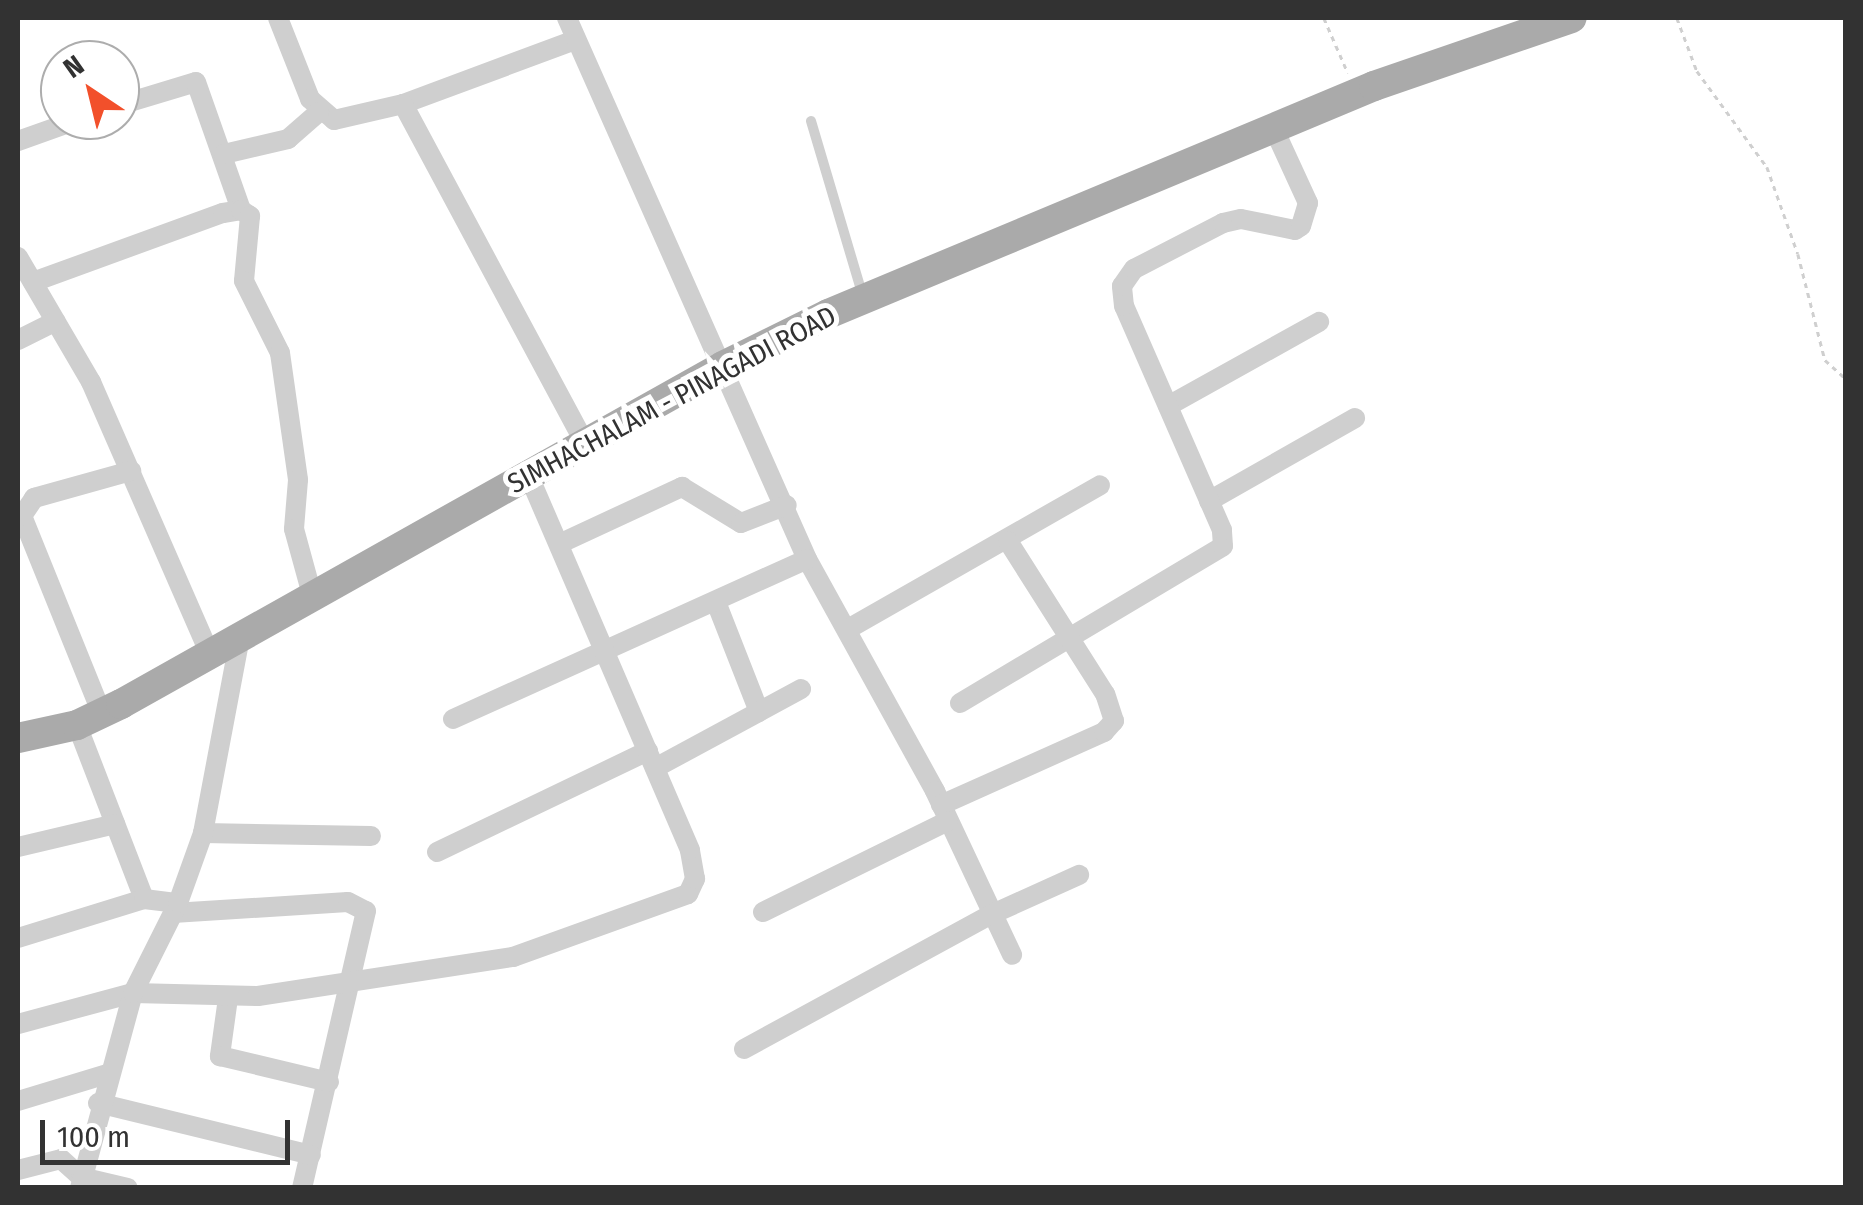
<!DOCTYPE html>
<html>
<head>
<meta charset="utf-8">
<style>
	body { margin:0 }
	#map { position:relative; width:1863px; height:1205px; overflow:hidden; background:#fff; font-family:"Fira Sans Condensed",sans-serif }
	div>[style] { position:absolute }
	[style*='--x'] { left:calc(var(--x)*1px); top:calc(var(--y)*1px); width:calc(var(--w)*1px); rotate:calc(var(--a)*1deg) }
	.path>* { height:2.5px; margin-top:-1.25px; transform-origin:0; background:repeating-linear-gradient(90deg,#cfcfcf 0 5px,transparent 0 10px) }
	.service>* { height:10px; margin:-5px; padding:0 5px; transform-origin:5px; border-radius:5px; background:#cfcfcf }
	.minor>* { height:20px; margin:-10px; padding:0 10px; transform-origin:10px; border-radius:10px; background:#cfcfcf }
	.primary>* { height:30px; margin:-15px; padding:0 15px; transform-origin:15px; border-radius:15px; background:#aaa }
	span { translate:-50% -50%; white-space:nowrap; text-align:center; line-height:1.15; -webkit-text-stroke:10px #fff; paint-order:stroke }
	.street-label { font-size:28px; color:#323232 }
	.frame { position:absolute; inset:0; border:20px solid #323232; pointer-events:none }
	.north { position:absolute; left:40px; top:40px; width:100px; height:100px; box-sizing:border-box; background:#fff; border:2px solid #adadad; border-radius:50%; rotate:325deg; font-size:28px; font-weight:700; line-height:40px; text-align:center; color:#323232 }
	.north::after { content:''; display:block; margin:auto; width:35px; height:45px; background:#f2502b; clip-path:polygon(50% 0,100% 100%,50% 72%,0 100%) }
	.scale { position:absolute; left:40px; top:1120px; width:250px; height:45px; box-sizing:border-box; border:5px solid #323232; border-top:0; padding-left:12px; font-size:30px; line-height:35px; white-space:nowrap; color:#323232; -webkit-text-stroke:8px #fff; paint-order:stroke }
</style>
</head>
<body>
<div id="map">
	<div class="path">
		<div style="--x:1324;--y:18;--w:60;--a:66.4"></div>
		<div style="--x:1677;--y:18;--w:57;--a:69.3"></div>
		<div style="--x:1697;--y:71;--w:119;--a:53.9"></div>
		<div style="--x:1767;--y:167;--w:92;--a:70.4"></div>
		<div style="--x:1798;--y:254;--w:109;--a:75.7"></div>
		<div style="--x:1825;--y:360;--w:28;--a:42"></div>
	</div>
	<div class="service">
		<div style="--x:811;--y:121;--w:184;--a:73.5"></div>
	</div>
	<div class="minor">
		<div style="--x:278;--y:18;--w:87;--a:68.4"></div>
		<div style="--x:310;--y:99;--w:32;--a:41"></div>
		<div style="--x:334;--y:120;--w:71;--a:-13.1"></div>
		<div style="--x:403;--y:104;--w:184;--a:-20.4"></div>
		<div style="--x:567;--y:18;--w:592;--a:66.08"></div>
		<div style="--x:807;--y:559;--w:265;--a:61.1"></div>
		<div style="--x:935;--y:791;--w:181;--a:64.8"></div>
		<div style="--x:403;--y:104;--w:385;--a:61.8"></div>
		<div style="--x:120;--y:105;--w:79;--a:-16.8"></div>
		<div style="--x:196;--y:82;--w:136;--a:70.6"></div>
		<div style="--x:18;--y:141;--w:63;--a:-19.6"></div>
		<div style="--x:224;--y:154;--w:66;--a:-13.2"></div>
		<div style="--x:288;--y:139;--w:41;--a:-41.1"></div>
		<div style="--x:18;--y:257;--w:145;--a:59.7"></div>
		<div style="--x:91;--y:382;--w:297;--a:66.4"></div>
		<div style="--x:33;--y:282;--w:202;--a:-20"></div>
		<div style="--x:223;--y:213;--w:18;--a:-9"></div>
		<div style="--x:241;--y:210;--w:11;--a:34"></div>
		<div style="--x:250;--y:216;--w:65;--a:95.3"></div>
		<div style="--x:244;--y:281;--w:80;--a:63.4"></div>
		<div style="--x:280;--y:353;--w:128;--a:81.9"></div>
		<div style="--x:298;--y:480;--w:49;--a:94.7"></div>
		<div style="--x:294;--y:529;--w:68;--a:74.7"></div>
		<div style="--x:18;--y:340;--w:42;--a:-26.6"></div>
		<div style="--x:1168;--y:406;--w:173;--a:-29.1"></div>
		<div style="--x:1209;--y:501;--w:168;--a:-29.6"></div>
		<div style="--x:559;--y:544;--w:136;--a:-24.9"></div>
		<div style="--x:682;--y:487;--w:69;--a:31.4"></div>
		<div style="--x:741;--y:523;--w:49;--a:-21.4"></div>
		<div style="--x:716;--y:602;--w:118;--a:68.6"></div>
		<div style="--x:848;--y:629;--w:290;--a:-29.7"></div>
		<div style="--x:960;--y:703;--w:306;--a:-30.8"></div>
		<div style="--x:1223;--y:546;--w:16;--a:-94"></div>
		<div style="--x:1222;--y:530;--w:244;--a:-113.6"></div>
		<div style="--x:1124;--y:306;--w:20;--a:-96"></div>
		<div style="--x:1122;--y:286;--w:21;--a:-55"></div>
		<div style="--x:1134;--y:269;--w:100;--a:-27.3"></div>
		<div style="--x:1223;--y:223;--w:18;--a:-13"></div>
		<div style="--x:1241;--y:219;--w:55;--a:11.5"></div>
		<div style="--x:1295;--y:230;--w:7;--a:-34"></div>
		<div style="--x:1301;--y:226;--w:24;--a:-73"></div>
		<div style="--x:1308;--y:203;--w:84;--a:-114.7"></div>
		<div style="--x:102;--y:714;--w:214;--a:-112"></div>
		<div style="--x:22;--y:516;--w:22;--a:-56"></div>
		<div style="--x:34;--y:498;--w:101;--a:-15.6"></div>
		<div style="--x:453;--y:719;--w:388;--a:-24.3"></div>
		<div style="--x:77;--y:725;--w:186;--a:68.9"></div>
		<div style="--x:655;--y:768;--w:166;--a:-28.4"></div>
		<div style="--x:941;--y:805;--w:179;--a:-24.1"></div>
		<div style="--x:1104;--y:732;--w:15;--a:-48"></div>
		<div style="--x:1114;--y:721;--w:28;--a:-108"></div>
		<div style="--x:1105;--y:694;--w:181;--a:-122.4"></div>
		<div style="--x:203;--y:833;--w:168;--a:1"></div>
		<div style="--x:18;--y:847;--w:100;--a:-13.3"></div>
		<div style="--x:437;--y:852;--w:234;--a:-25.6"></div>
		<div style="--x:763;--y:912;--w:206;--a:-26.2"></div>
		<div style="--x:173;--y:913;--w:175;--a:-3.6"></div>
		<div style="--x:348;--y:902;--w:20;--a:27"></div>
		<div style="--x:366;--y:911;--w:284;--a:103"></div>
		<div style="--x:18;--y:938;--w:132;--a:-17.2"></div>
		<div style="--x:144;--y:899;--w:34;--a:7"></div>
		<div style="--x:228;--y:998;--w:59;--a:97.9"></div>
		<div style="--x:220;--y:1056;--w:112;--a:13.4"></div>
		<div style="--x:18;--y:1024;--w:119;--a:-15.1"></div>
		<div style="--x:133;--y:993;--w:125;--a:1.4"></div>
		<div style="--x:258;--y:996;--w:258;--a:-8.7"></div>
		<div style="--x:513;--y:957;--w:186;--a:-19.8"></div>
		<div style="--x:688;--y:894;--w:17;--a:-65"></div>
		<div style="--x:695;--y:879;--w:29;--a:-100"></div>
		<div style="--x:690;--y:850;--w:406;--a:-113.3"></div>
		<div style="--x:744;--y:1049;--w:278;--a:-28.6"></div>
		<div style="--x:988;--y:916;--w:100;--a:-24.3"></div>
		<div style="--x:18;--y:1101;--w:93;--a:-16.9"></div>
		<div style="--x:98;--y:1103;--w:219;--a:13.7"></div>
		<div style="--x:18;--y:1170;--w:44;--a:-14.3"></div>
		<div style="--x:61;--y:1159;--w:27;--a:42"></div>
		<div style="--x:81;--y:1177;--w:48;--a:13.2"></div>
		<div style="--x:80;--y:1188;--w:202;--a:-74.8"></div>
		<div style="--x:133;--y:993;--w:101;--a:-63.4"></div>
		<div style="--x:178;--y:903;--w:74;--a:-70.3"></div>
		<div style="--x:203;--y:833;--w:199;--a:-79.3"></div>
	</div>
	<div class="primary">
		<div style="--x:18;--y:738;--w:60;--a:-12.4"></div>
		<div style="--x:77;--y:725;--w:49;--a:-25.5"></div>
		<div style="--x:121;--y:704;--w:690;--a:-29.31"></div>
		<div style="--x:723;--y:366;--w:117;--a:-26.3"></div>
		<div style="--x:828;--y:314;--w:592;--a:-22.66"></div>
		<div style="--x:1374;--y:86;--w:209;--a:-19"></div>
	</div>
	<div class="street-label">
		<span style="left:672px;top:400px;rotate:-28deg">SIMHACHALAM - PINAGADI ROAD</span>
	</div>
	<div class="frame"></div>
	<div class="north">N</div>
	<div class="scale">100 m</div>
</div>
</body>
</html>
